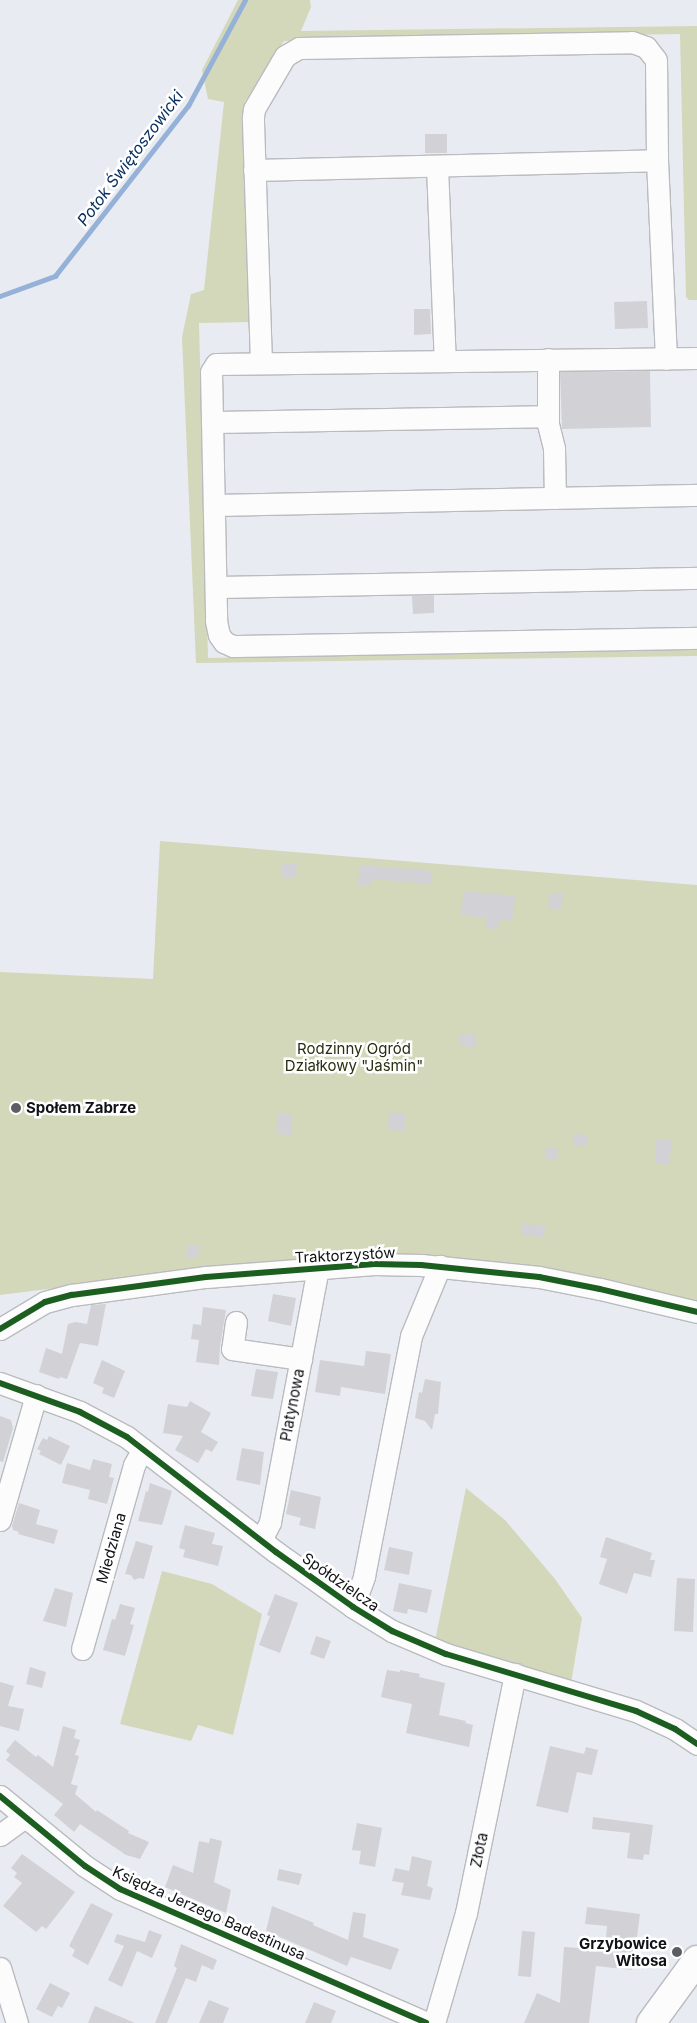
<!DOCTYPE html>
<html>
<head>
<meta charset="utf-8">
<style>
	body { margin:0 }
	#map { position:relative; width:697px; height:2023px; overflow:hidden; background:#e8ecf2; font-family:Inter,sans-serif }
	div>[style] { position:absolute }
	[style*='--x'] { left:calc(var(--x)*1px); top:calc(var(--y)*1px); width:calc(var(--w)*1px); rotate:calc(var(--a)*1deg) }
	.green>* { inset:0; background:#d3d8ba }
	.stream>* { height:4.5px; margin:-2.25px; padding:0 2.25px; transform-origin:2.25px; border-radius:2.25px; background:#95b1d7 }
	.building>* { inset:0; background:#d1d1d6 }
	.roads { filter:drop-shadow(1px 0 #b9bbbf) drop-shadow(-1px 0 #b9bbbf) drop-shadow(0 1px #b9bbbf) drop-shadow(0 -1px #b9bbbf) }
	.minor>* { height:21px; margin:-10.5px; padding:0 10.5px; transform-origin:10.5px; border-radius:10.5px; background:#fcfcfd }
	.major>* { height:28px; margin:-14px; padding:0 14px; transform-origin:14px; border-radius:14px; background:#fcfcfd }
	.cycleway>* { height:6px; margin:-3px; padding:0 3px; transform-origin:3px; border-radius:3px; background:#1b5e20 }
	.dots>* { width:14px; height:14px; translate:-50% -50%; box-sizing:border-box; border:2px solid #fff; border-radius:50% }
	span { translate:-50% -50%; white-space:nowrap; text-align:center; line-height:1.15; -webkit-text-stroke:5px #fff; paint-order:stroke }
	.park-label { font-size:15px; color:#2b2e10 }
	.poi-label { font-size:15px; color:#101216; font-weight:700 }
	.left { translate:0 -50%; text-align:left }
	.right { translate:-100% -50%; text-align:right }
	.street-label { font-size:15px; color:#101216 }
	.water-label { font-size:16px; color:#0a3161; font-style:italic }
</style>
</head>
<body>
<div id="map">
	<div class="green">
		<div style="clip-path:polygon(238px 0,310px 0,311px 7px,301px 31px,697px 26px,697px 300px,689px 300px,686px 297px,680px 34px,284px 41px,244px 103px,251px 322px,199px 323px,208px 658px,697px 648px,697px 656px,196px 663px,182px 337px,191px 294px,204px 290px,224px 102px,208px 99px,202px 70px)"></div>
		<div style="clip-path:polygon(160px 841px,697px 885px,697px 1303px,567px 1273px,152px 1276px,0 1295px,0 972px,153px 979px)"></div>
		<div style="clip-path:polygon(466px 1488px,505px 1520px,555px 1579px,582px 1618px,571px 1683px,435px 1641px)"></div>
		<div style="clip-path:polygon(162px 1571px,212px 1584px,262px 1614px,233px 1735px,198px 1725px,191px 1741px,120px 1724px)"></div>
	</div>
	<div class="stream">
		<div style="--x:0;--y:296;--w:59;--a:-20"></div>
		<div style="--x:55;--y:276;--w:216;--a:-52"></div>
		<div style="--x:188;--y:106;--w:120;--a:-61.7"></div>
	</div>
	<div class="building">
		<div style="clip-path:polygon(425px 134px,447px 134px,447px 153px,425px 153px)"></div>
		<div style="clip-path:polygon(647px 301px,648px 328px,615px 329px,614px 302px)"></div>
		<div style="clip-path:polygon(414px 309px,430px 309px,431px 334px,414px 335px)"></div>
		<div style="clip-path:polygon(650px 371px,651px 427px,562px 429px,560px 372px)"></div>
		<div style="clip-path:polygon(434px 595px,434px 613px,413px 614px,412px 596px)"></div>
		<div style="clip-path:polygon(282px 863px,297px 863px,296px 878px,282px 878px)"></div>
		<div style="clip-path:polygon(360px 865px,432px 871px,431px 884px,372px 879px,371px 886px,358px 885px)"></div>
		<div style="clip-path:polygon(464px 891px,515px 896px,512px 921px,499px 919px,498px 929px,486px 928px,487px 918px,461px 915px)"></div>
		<div style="clip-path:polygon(551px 892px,563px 894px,561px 910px,548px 908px)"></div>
		<div style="clip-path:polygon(461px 1033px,476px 1035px,475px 1047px,459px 1046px)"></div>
		<div style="clip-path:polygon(390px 1112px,406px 1114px,404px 1132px,387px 1128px)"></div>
		<div style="clip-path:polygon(278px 1114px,292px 1114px,292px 1135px,278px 1134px)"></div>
		<div style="clip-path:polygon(573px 1134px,588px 1135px,588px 1146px,573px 1146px)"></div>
		<div style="clip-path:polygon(656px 1139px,672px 1140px,669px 1164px,655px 1164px)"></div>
		<div style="clip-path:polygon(546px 1147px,558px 1148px,557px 1160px,545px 1159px)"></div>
		<div style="clip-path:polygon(522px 1224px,545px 1226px,544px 1238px,521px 1235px)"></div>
		<div style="clip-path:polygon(187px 1246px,199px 1246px,198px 1258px,186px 1257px)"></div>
		<div style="clip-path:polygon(273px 1294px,296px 1298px,291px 1326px,268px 1321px)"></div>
		<div style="clip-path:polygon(106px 1304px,98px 1346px,80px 1343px,67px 1379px,60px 1377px,59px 1379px,39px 1372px,46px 1348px,62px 1354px,68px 1324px,75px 1322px,87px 1324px,91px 1305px)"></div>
		<div style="clip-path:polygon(203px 1307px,226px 1310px,220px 1347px,219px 1365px,196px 1362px,199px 1340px,191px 1339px,193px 1324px,201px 1325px)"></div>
		<div style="clip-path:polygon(366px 1351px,391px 1354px,385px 1394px,341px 1387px,340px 1396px,315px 1392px,320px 1360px,364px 1366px)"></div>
		<div style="clip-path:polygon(102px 1360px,125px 1371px,114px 1398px,102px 1393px,104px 1388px,93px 1383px)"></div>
		<div style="clip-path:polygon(256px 1369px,278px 1372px,273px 1399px,251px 1396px)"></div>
		<div style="clip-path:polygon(425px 1379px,441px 1382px,438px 1414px,435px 1414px,432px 1430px,425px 1421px,415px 1418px,419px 1392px,422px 1393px)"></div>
		<div style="clip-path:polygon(190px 1401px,211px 1413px,201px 1432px,218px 1442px,212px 1452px,206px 1449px,198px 1463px,175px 1450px,183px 1436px,163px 1433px,168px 1404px,187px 1407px)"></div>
		<div style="clip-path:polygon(0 1416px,11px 1420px,13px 1428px,3px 1462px,0 1461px)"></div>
		<div style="clip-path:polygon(49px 1436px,70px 1446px,61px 1465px,39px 1454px,41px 1451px,37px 1449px,43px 1438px,47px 1440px)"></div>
		<div style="clip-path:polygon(242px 1448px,264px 1452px,260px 1485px,236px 1480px)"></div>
		<div style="clip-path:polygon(93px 1459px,112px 1464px,109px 1477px,114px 1478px,107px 1504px,88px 1499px,90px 1490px,62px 1483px,67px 1463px,90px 1470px)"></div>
		<div style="clip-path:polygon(150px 1483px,172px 1491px,162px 1525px,138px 1521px,146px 1491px,148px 1492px)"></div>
		<div style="clip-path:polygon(291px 1490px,321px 1497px,315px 1529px,299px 1525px,301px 1518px,286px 1514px)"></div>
		<div style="clip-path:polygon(19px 1503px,40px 1510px,36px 1524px,58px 1530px,54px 1544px,18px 1534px,19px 1532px,13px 1530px,12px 1526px)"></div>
		<div style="clip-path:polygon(185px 1525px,215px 1533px,212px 1544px,223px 1546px,218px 1566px,183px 1557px,185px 1550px,179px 1548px)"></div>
		<div style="clip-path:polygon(606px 1537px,652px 1553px,650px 1560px,655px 1560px,651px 1577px,634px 1573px,627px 1594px,599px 1584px,607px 1559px,600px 1557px)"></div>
		<div style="clip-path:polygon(136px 1541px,153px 1546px,144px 1579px,139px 1578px,134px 1580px,131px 1575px,125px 1574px)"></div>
		<div style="clip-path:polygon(389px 1547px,413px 1552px,409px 1575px,384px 1570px)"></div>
		<div style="clip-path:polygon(677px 1578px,695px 1579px,693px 1632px,674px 1631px)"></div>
		<div style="clip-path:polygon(399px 1583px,432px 1590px,427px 1613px,408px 1609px,407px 1614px,393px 1611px)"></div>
		<div style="clip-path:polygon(55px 1588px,73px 1593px,66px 1627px,43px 1621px)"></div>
		<div style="clip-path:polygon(275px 1594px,298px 1603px,280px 1653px,259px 1645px,270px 1616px,267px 1615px)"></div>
		<div style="clip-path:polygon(120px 1604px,135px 1608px,130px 1624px,134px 1625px,125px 1656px,103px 1650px,112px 1619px,115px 1620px)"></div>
		<div style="clip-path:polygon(316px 1636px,331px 1641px,324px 1659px,310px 1654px)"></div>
		<div style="clip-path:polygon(30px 1667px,46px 1672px,42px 1688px,26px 1684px)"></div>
		<div style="clip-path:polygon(387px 1670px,400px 1672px,400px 1670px,420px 1674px,419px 1677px,445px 1683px,439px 1715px,466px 1721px,465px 1723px,473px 1725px,469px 1747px,406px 1733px,412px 1704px,381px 1697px)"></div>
		<div style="clip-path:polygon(0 1682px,14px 1686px,8px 1706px,24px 1709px,19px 1731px,0 1726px)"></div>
		<div style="clip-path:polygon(63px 1726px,76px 1730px,74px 1738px,80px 1740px,75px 1755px,79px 1756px,71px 1784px,78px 1786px,75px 1794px,96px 1812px,97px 1810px,129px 1831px,128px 1833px,149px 1842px,140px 1859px,126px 1855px,80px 1824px,74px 1832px,54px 1815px,63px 1804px,6px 1760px,10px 1755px,6px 1751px,15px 1740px,36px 1757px,38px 1755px,53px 1767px)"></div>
		<div style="clip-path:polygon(550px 1746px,584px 1754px,586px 1747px,598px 1750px,592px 1775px,577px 1772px,568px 1813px,536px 1806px)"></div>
		<div style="clip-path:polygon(593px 1817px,653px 1825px,649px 1855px,644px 1854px,643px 1860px,627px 1858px,630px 1833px,592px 1829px)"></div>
		<div style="clip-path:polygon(357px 1823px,382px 1828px,375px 1867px,359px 1864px,361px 1851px,352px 1850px)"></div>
		<div style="clip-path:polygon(210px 1838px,222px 1841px,214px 1882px,231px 1890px,226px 1913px,165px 1887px,173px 1865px,193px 1873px,199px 1841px,209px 1843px)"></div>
		<div style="clip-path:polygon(22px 1854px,75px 1892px,46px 1929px,42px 1926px,36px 1932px,3px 1906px,22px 1883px,14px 1877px,17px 1873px,11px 1868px)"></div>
		<div style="clip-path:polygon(412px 1856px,432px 1861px,427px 1886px,433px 1888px,430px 1900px,401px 1895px,404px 1883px,392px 1881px,395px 1868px,409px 1871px)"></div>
		<div style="clip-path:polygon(279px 1869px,302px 1874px,299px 1885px,277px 1880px)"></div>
		<div style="clip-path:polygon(91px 1903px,113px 1914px,88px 1965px,72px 1956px,75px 1950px,69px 1946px)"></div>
		<div style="clip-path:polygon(272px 1906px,314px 1923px,313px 1925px,348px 1940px,353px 1912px,366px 1914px,363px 1937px,399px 1949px,391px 1970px,351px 1957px,347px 1966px,266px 1931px)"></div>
		<div style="clip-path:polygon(587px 1907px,640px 1914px,637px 1937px,635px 1937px,632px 1970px,596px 1966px,589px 2023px,524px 2023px,537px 1993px,560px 2003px,564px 1947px,605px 1950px,607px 1926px,585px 1924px)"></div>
		<div style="clip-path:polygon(149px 1930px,162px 1935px,152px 1958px,137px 1951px,122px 1987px,108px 1980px,124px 1946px,114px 1942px,117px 1934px,145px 1942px)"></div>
		<div style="clip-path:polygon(522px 1931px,535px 1932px,531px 1977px,518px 1976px)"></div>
		<div style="clip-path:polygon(181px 1944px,217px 1960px,213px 1970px,202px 1965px,196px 1982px,186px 1978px,167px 2023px,155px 2023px,177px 1968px,174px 1966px)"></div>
		<div style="clip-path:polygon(50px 1983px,70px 1993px,62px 2008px,58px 2006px,52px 2017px,36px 2009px)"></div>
		<div style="clip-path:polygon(209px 2000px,229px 2008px,223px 2023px,199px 2023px)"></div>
		<div style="clip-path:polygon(314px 2002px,336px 2011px,331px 2023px,305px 2023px)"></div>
		<div style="clip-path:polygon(95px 2006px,135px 2023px,88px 2023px)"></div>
	</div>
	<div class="roads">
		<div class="minor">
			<div style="--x:437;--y:166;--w:195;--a:87.7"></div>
			<div style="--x:254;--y:170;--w:403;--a:-1.4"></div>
			<div style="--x:697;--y:358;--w:481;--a:179.3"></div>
			<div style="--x:216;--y:364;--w:9;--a:122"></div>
			<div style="--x:211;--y:372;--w:249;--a:88.8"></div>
			<div style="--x:216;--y:621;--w:14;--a:78"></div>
			<div style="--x:219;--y:635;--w:9;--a:54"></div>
			<div style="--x:224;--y:642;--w:10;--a:24"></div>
			<div style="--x:233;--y:646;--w:464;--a:-1"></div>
			<div style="--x:548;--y:359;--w:65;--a:90"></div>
			<div style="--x:548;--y:424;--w:25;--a:76"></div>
			<div style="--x:554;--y:448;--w:50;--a:88.9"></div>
			<div style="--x:261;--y:363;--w:246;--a:-91.9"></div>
			<div style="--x:253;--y:117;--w:8;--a:-83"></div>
			<div style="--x:254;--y:109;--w:61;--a:-59.7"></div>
			<div style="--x:285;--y:56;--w:16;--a:-30"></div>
			<div style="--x:299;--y:48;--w:333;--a:-1"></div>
			<div style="--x:632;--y:42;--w:15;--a:20"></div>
			<div style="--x:646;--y:47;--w:16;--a:52"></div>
			<div style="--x:656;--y:60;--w:100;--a:89.4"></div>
			<div style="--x:657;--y:160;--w:199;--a:87.4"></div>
			<div style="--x:212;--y:422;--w:335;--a:-1"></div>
			<div style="--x:214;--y:505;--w:483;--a:-1.2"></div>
			<div style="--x:216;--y:587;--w:481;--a:-1.1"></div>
			<div style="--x:236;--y:1322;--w:27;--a:98"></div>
			<div style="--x:232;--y:1349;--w:70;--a:8.2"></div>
			<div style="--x:0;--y:1329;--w:52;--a:-31"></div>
			<div style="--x:45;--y:1302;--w:28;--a:-15"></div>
			<div style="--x:72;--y:1295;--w:135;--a:-7.7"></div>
			<div style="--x:206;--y:1277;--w:169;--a:-4.4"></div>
			<div style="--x:374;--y:1264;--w:47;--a:1.2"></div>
			<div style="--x:421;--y:1265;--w:119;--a:5.8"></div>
			<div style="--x:539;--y:1277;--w:62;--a:11.1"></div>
			<div style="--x:600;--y:1289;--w:100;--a:13.3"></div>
			<div style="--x:0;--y:1383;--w:85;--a:19.9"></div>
			<div style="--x:80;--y:1412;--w:53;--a:28"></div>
			<div style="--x:127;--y:1437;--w:188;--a:37.7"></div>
			<div style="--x:276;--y:1552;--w:95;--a:35.5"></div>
			<div style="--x:353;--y:1607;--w:46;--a:31.6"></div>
			<div style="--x:392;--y:1631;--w:59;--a:23.1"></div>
			<div style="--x:446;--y:1654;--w:198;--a:16.7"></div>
			<div style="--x:636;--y:1711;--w:43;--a:24.8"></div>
			<div style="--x:675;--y:1729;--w:27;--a:34"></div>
			<div style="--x:0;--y:1520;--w:130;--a:-73.9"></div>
			<div style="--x:261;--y:1540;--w:20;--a:-63"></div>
			<div style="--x:270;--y:1522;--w:258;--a:-79.3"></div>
			<div style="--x:353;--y:1607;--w:33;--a:-70"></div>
			<div style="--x:364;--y:1576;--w:245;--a:-78.9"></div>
			<div style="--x:411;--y:1336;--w:76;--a:-67.5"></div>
			<div style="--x:82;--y:1649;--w:191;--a:-74.2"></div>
			<div style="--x:134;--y:1465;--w:18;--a:-61"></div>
			<div style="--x:0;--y:1796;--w:110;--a:39.5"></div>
			<div style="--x:85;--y:1866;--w:42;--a:33.3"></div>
			<div style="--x:120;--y:1889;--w:334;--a:23.6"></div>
			<div style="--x:0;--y:1835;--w:31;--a:-36"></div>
			<div style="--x:0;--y:1968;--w:58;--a:72.8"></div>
			<div style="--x:434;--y:2023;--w:115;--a:-73.8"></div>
			<div style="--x:466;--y:1913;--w:244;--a:-78.4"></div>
		</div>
		<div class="major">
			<div style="--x:651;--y:2023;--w:78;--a:-53.9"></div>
		</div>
	</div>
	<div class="cycleway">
		<div style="--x:0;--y:1329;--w:52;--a:-31"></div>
		<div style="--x:45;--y:1302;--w:28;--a:-15"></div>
		<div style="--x:72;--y:1295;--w:135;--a:-7.7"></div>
		<div style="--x:206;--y:1277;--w:169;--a:-4.4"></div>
		<div style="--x:374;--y:1264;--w:47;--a:1.2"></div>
		<div style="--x:421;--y:1265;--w:119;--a:5.8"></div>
		<div style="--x:539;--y:1277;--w:62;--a:11.1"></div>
		<div style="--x:600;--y:1289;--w:100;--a:13.3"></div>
		<div style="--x:0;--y:1383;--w:85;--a:19.9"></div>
		<div style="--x:80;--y:1412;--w:53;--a:28"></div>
		<div style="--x:127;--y:1437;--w:188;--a:37.7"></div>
		<div style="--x:276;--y:1552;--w:95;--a:35.5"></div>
		<div style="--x:353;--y:1607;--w:46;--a:31.6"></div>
		<div style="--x:392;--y:1631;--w:59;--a:23.1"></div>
		<div style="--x:446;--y:1654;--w:198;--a:16.7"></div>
		<div style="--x:636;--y:1711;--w:43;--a:24.8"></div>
		<div style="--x:675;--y:1729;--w:27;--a:34"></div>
		<div style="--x:0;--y:1796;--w:110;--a:39.5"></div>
		<div style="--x:85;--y:1866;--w:42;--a:33.3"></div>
		<div style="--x:120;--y:1889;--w:334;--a:23.6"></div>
	</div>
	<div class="dots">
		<div style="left:16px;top:1108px;background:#5c5e63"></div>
		<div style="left:677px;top:1952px;background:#5c5e63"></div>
	</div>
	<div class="park-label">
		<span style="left:354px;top:1057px">Rodzinny Ogród<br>Działkowy "Jaśmin"</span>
	</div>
	<div class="poi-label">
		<span class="left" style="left:26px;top:1108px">Społem Zabrze</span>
		<span class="right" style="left:667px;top:1952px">Grzybowice<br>Witosa</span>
	</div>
	<div class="street-label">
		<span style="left:345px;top:1255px;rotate:-3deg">Traktorzystów</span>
		<span style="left:292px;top:1405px;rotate:-79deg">Platynowa</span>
		<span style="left:111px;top:1548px;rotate:-74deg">Miedziana</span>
		<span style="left:341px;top:1582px;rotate:35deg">Spółdzielcza</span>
		<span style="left:479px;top:1850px;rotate:-78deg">Złota</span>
		<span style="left:209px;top:1913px;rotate:24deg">Księdza Jerzego Badestinusa</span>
	</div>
	<div class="water-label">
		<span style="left:130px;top:158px;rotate:-53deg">Potok Świętoszowicki</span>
	</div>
</div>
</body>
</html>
